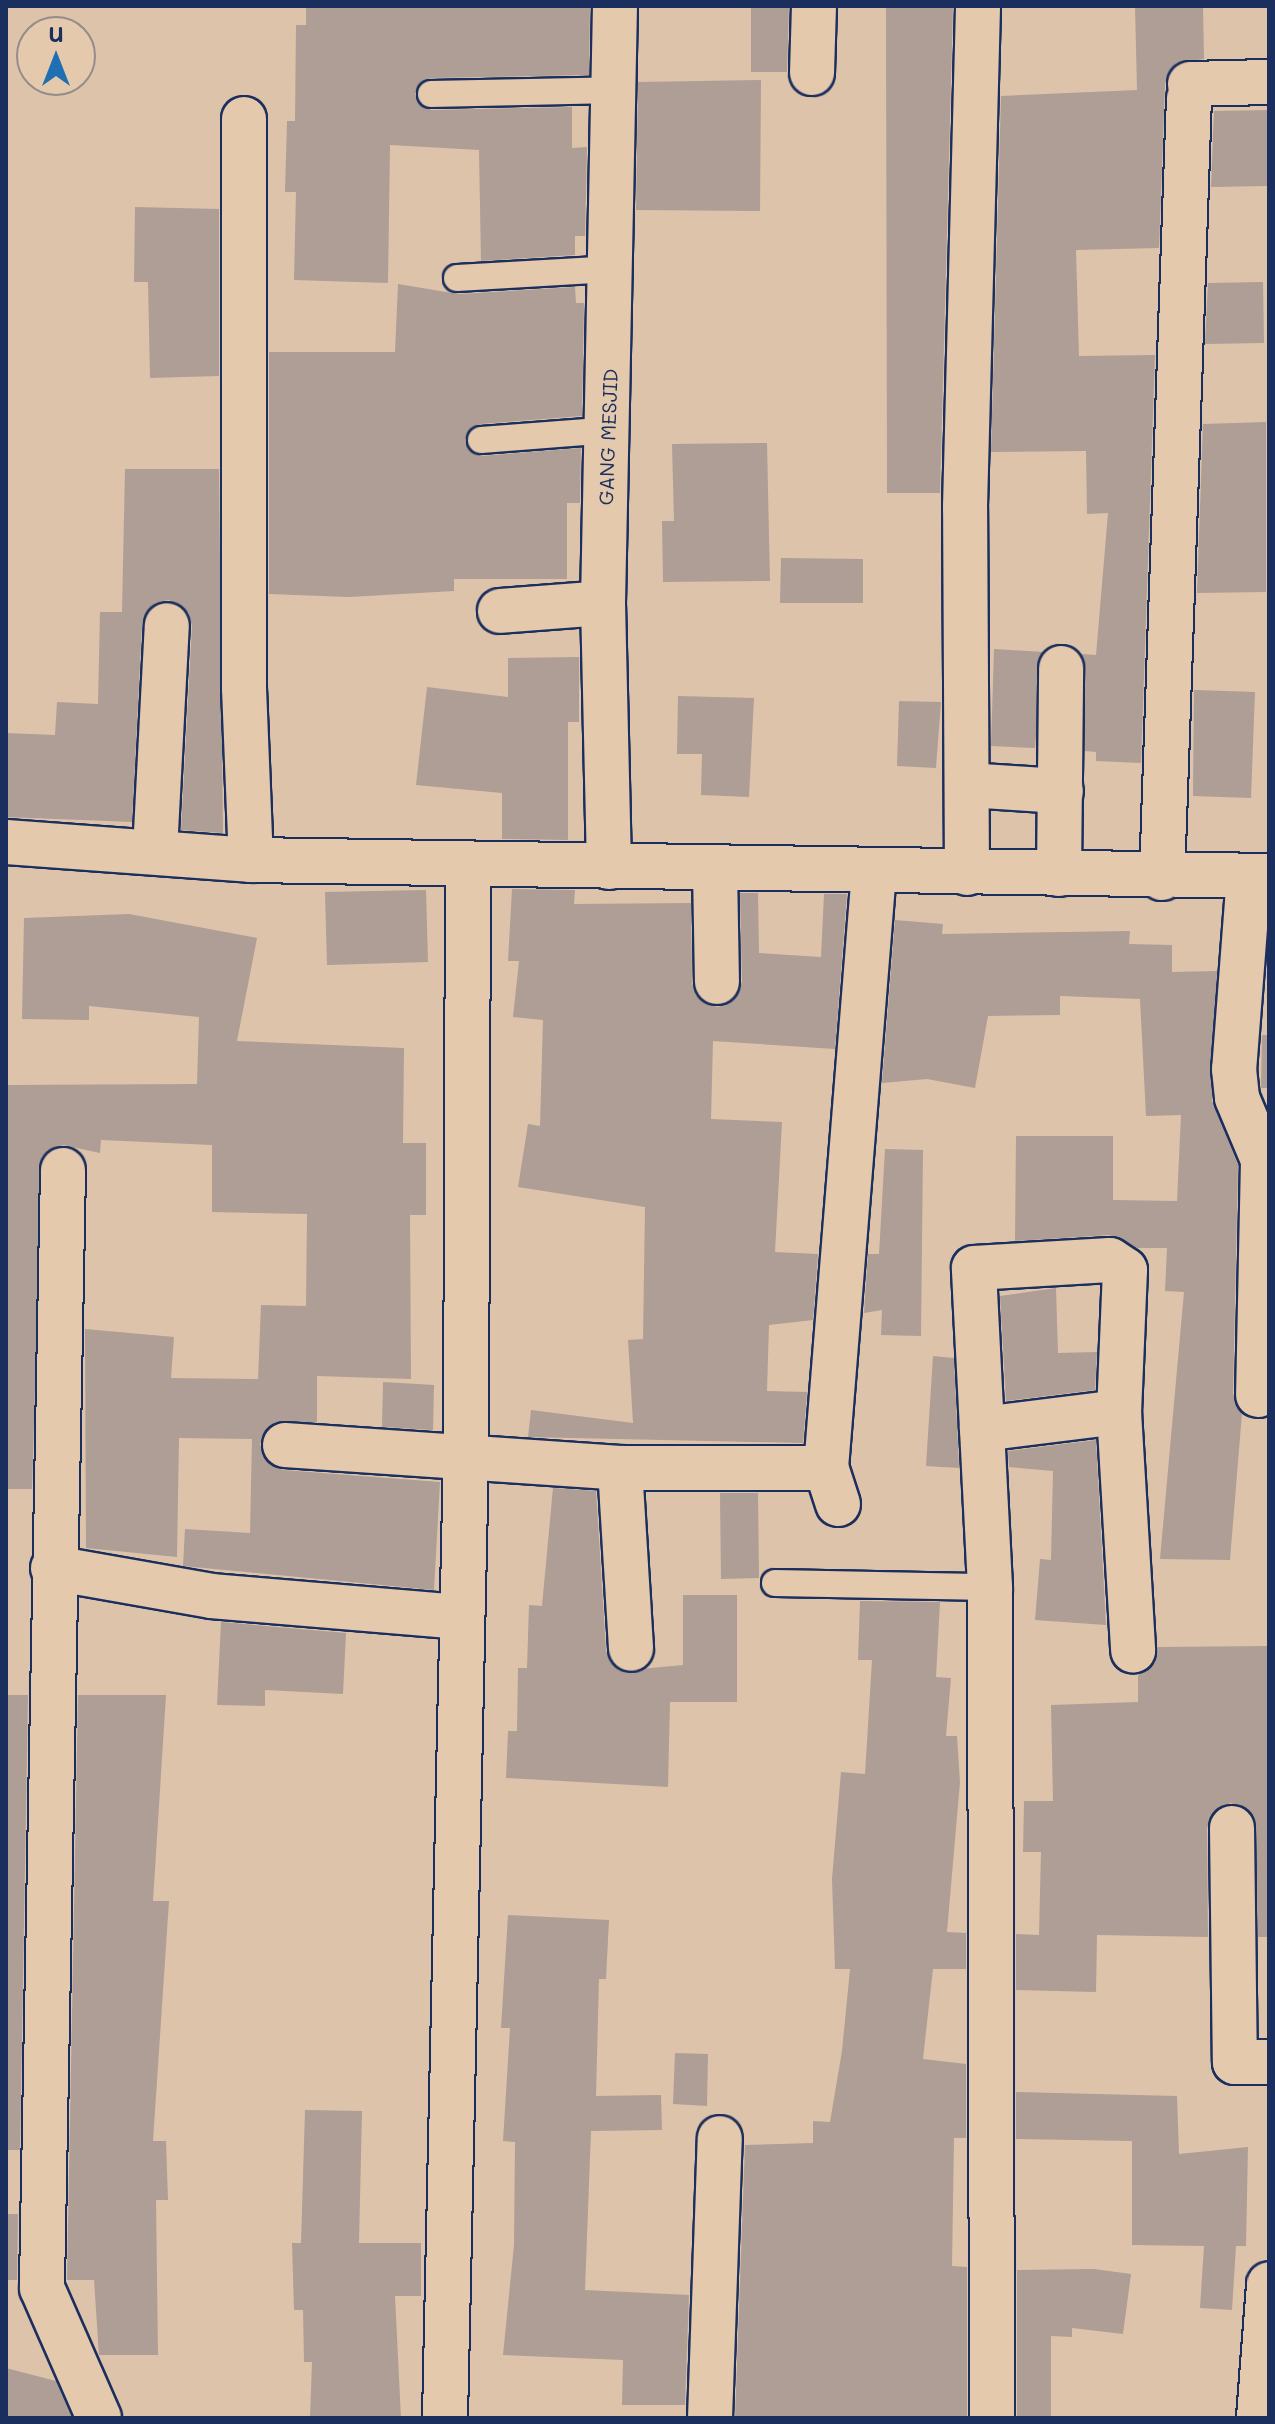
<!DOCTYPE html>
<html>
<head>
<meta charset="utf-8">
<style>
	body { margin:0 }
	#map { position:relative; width:1275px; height:2424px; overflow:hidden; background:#ddc3a9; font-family:Mali,sans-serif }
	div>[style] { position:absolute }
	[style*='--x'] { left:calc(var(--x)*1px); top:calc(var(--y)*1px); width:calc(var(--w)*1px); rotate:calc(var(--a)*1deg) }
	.building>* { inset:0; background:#ae9e96 }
	.roads { filter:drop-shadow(2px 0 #1b2f5e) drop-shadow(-2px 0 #1b2f5e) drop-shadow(0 2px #1b2f5e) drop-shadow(0 -2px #1b2f5e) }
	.lane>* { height:26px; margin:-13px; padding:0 13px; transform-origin:13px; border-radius:13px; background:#e5c9ac }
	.street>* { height:44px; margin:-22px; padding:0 22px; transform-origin:22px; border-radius:22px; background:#e5c9ac }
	span { translate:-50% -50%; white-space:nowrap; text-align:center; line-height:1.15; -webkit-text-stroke:6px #e5c9ac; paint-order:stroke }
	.street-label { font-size:20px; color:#1b2f5e }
	.frame { position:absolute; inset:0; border:8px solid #1b2f5e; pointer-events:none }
	.north { position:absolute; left:16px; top:16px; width:80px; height:80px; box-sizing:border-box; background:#e5c9ac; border:2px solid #948b8d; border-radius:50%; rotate:0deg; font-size:22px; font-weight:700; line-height:32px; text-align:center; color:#1b2f5e }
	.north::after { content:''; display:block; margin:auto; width:28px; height:36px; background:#1f6fb2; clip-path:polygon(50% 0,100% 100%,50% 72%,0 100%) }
</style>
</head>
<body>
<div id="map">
	<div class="building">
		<div style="clip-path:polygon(306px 6px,590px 6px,589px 75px,431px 78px,415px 94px,431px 110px,572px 107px,572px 148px,587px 147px,585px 236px,575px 236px,575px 255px,481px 261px,479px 150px,390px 145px,388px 283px,294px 280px,296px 192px,285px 192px,287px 121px,295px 121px,296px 25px,306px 25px)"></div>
		<div style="clip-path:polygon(751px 6px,789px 6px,787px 72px,751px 72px)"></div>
		<div style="clip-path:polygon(886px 6px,953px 6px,940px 493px,887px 493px)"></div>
		<div style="clip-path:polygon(1135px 6px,1203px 6px,1204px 59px,1176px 63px,1165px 84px,1159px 248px,1076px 250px,1079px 356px,1155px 355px,1141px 763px,1096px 761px,1096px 752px,1085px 751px,1081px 654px,1096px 655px,1108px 513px,1087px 514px,1086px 451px,991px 452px,1001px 96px,1137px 90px)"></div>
		<div style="clip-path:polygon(761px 80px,760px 211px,636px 210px,638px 82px)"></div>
		<div style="clip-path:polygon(1269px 110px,1269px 186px,1211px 187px,1214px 111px)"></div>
		<div style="clip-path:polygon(135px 207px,219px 209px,219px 376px,150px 378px,148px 282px,134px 282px)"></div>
		<div style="clip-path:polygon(1263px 282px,1264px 343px,1205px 344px,1208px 283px)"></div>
		<div style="clip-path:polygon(398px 284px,458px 294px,575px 287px,576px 303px,584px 303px,582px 416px,480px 424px,465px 440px,481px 456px,581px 448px,580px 503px,567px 503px,567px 579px,454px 579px,454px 591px,349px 597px,269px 594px,269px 352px,395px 352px)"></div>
		<div style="clip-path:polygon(1266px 422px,1266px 592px,1197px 593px,1203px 424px)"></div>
		<div style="clip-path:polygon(767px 443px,770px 581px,663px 582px,662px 521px,674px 521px,672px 444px)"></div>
		<div style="clip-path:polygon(125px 469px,219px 469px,223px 833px,181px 830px,192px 626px,189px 613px,169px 600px,155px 603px,142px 624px,132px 822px,6px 817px,6px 733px,55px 735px,57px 702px,98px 704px,100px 612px,122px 612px)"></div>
		<div style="clip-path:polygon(781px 558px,863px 559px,863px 603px,780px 603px)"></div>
		<div style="clip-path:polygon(994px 649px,1043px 652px,1035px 748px,991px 746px)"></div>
		<div style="clip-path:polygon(579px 657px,579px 722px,568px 722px,568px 840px,502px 839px,502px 793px,416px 785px,427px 687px,508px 697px,508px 658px)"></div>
		<div style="clip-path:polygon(1194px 690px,1255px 692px,1251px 798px,1193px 796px)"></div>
		<div style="clip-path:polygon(678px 696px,754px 698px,749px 797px,701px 795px,702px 754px,677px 754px)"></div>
		<div style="clip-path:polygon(899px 701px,941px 702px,936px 768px,897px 766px)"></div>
		<div style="clip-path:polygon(512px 889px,575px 890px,574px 904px,691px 903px,692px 983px,696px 996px,717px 1007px,730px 1003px,742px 982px,740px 893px,758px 893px,759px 953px,821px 957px,824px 894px,847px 894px,835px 1049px,713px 1041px,711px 1119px,782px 1122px,775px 1252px,818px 1254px,813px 1320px,769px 1325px,767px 1391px,807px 1392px,803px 1443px,528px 1437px,531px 1410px,633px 1423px,628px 1340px,643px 1339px,645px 1207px,518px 1187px,528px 1124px,540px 1126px,543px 1020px,513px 1017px,519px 961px,508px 961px)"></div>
		<div style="clip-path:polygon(426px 890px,428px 962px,327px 965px,325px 892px)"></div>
		<div style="clip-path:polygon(129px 914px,257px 938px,237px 1041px,404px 1048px,403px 1143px,426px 1143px,426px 1215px,410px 1215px,411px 1379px,317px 1376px,317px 1422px,275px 1422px,260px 1444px,270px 1465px,283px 1470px,440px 1482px,434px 1590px,183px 1566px,185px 1529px,250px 1533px,252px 1439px,179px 1438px,177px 1557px,86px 1548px,85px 1329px,174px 1337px,171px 1378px,258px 1379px,261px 1305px,306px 1306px,307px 1214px,212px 1212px,212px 1145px,101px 1140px,100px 1153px,63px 1145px,42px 1156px,32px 1489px,6px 1489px,6px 1085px,197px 1084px,199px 1017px,89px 1006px,89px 1020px,22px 1019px,24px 918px)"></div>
		<div style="clip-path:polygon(895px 920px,943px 924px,942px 934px,1130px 931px,1129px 944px,1172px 945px,1172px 972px,1217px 971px,1212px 1101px,1238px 1165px,1233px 1394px,1242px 1413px,1230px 1560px,1160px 1559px,1184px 1292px,1165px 1291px,1167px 1248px,1136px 1248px,1109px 1235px,1015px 1241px,1016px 1136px,1113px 1136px,1113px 1200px,1177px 1201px,1181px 1115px,1146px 1116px,1140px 999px,1060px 996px,1060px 1015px,988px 1016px,975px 1088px,927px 1079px,882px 1083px)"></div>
		<div style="clip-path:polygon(1262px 1035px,1269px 1035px,1269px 1088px,1261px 1088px)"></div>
		<div style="clip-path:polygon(885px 1149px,923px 1150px,921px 1336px,881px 1335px,882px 1310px,864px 1313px,868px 1254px,879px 1254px)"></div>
		<div style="clip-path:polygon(1056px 1288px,1058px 1353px,1097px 1352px,1095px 1390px,1006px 1401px,1000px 1296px)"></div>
		<div style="clip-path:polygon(933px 1356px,954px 1358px,959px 1468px,926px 1466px)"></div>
		<div style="clip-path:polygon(383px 1382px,434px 1385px,433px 1430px,382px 1427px)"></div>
		<div style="clip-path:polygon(1096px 1440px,1106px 1625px,1035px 1620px,1040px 1559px,1051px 1560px,1053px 1471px,1009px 1467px,1008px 1451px)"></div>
		<div style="clip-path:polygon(553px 1488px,596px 1491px,606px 1651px,619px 1671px,683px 1665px,683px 1595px,737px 1595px,737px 1702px,670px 1702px,668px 1787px,506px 1778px,508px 1731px,517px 1731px,518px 1668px,527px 1668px,529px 1605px,542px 1606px)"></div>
		<div style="clip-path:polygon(720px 1493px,758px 1493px,759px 1578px,721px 1579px)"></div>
		<div style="clip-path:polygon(860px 1601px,940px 1602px,936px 1677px,951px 1678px,946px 1736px,957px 1736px,960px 1782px,947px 1932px,966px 1933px,966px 1969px,933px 1969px,923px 2059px,966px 2064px,966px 2138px,954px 2138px,952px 2266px,967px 2267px,967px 2418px,735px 2418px,745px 2145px,813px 2143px,813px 2121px,830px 2122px,842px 2051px,850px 1969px,835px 1969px,832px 1879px,841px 1772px,865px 1774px,872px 1660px,858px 1660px)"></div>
		<div style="clip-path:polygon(221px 1622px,346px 1633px,343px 1694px,265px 1690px,265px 1706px,217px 1705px)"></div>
		<div style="clip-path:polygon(1269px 1646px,1269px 1937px,1258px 1937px,1254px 1816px,1231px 1803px,1219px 1807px,1207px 1828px,1208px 1937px,1097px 1935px,1096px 1992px,1016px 1990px,1016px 1934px,1039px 1935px,1041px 1852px,1023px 1852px,1024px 1801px,1053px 1801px,1051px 1705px,1138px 1702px,1138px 1675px,1155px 1663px,1158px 1647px)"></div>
		<div style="clip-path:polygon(6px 1695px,28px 1695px,20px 2150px,6px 2150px)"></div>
		<div style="clip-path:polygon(78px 1695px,166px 1695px,153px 1901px,169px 1901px,153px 2141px,166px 2141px,168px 2200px,156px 2200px,158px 2355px,99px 2355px,94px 2280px,67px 2280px)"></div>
		<div style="clip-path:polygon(508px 1915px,609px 1920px,606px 1979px,599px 1979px,596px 2096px,661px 2095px,662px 2130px,591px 2131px,585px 2290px,689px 2295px,685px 2405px,622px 2405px,623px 2360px,503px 2355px,514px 2245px,515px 2142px,503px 2141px,510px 2028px,501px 2028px)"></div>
		<div style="clip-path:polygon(675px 2053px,708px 2054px,707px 2106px,673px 2104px)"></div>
		<div style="clip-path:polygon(1016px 2092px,1177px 2096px,1179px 2154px,1248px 2147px,1246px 2246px,1236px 2246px,1232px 2310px,1200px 2308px,1204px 2246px,1132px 2245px,1132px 2141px,1016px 2139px)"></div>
		<div style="clip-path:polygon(305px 2110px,362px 2111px,359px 2243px,421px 2243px,421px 2296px,395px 2296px,401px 2418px,310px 2418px,312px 2362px,304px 2362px,303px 2310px,294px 2310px,292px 2243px,301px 2243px)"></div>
		<div style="clip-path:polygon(6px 2214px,18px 2214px,17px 2280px,6px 2280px)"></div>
		<div style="clip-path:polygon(1094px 2269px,1131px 2274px,1123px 2334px,1072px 2328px,1072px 2337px,1051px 2336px,1051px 2418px,1017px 2418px,1017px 2270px)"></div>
		<div style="clip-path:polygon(6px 2368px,56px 2381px,72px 2418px,6px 2418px)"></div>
	</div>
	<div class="roads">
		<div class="lane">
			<div style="--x:431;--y:94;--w:184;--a:-1.2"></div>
			<div style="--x:457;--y:278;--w:154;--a:-3.3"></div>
			<div style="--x:481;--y:440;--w:129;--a:-4.4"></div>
			<div style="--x:775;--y:1583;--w:215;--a:1.1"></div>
		</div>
		<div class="street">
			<div style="--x:812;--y:73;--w:67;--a:-88.3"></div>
			<div style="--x:1190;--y:84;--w:79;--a:-1.5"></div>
			<div style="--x:244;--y:119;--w:569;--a:90"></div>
			<div style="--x:244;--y:688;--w:172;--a:87.7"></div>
			<div style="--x:500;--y:611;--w:103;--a:-4.4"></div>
			<div style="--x:968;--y:785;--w:93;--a:3.7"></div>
			<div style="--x:6;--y:842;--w:246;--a:4.2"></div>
			<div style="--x:251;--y:860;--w:1018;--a:0.9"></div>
			<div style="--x:155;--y:851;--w:226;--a:-87"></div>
			<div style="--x:609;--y:867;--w:264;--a:-91.3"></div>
			<div style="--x:603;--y:603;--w:597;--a:-88.85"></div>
			<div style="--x:715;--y:869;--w:113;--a:89"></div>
			<div style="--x:967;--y:873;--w:366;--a:-90.3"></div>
			<div style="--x:965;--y:507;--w:501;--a:-88.51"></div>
			<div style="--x:1059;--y:874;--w:206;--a:-89.4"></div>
			<div style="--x:1249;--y:876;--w:194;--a:94.4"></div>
			<div style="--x:1234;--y:1069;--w:29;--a:84"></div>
			<div style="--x:1237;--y:1098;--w:67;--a:67.2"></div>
			<div style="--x:1263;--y:1160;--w:235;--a:91.2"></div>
			<div style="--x:1162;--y:878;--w:780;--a:-88.02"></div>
			<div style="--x:63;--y:1170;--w:1118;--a:91.08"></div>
			<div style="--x:42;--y:2288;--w:142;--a:66.3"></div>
			<div style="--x:982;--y:1429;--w:138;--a:-7.1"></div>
			<div style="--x:285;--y:1445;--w:336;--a:3.9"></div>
			<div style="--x:620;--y:1468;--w:206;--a:0"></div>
			<div style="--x:620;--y:1468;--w:181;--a:86.5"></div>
			<div style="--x:838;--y:1504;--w:38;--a:-108"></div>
			<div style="--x:826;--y:1468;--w:599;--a:-85.4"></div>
			<div style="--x:53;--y:1568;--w:160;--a:10"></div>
			<div style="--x:211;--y:1596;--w:249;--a:4.8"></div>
			<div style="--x:1232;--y:1828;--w:234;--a:89.3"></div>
			<div style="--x:1235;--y:2062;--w:34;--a:0"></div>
			<div style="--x:445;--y:2418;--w:959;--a:-88.75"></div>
			<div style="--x:466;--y:1459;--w:593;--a:-89.81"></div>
			<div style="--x:710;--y:2418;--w:280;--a:-88"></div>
			<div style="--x:992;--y:2418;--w:831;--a:-90.14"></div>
			<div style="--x:990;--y:1587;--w:319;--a:-92.9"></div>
			<div style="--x:974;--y:1268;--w:136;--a:-3.4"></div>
			<div style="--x:1110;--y:1260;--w:18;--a:34"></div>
			<div style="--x:1125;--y:1270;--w:142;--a:92.4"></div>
			<div style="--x:1119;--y:1412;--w:239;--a:86.6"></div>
			<div style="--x:1259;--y:2418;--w:134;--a:-85.7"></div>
		</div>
	</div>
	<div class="street-label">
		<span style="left:608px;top:437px;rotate:-88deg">GANG MESJID</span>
	</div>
	<div class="frame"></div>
	<div class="north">U</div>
</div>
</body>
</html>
